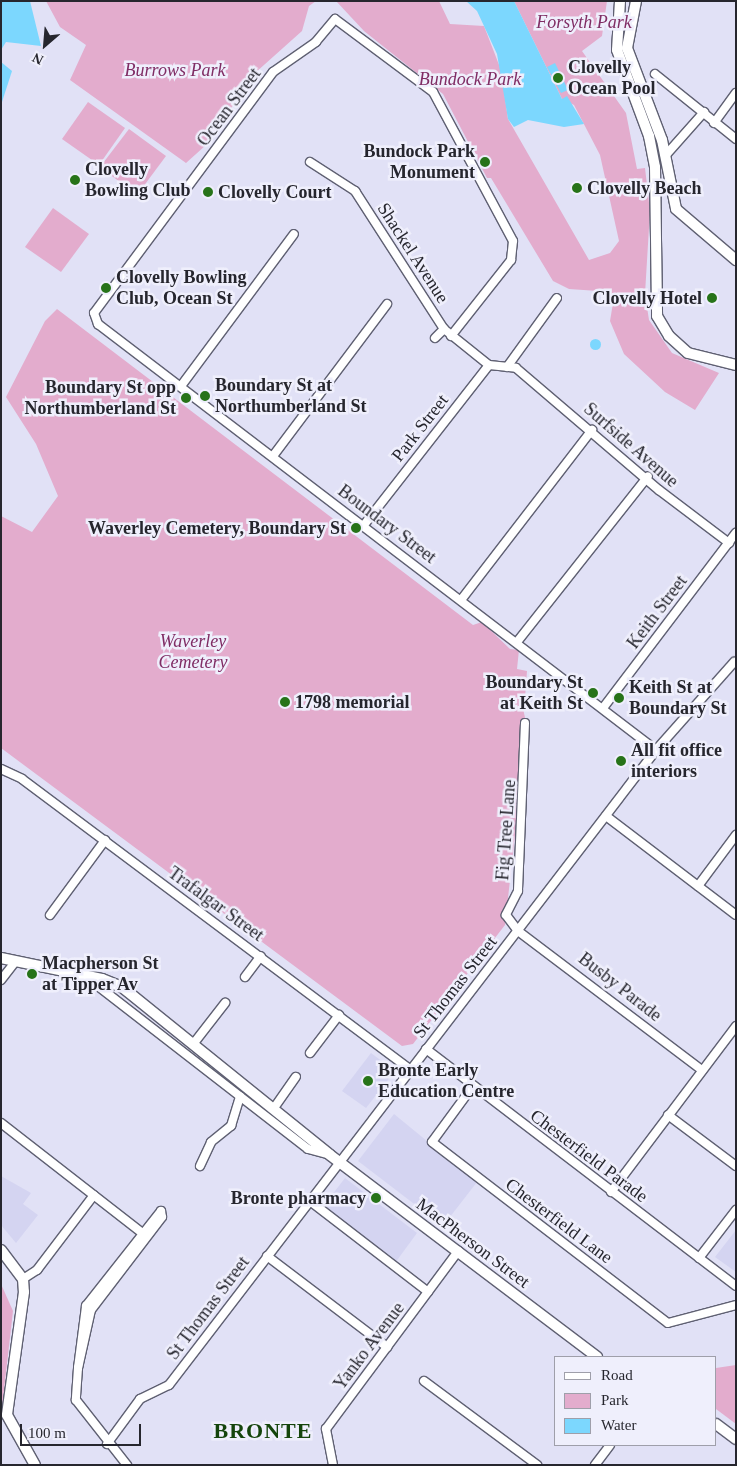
<!DOCTYPE html>
<html>
<head>
<meta charset="utf-8">
<style>
	body { margin:0 }
	#map { position:relative; width:737px; height:1466px; overflow:hidden; background:#e1e1f6; font-family:Georgia,serif }
	div>[style] { position:absolute }
	[style*='--x'] { left:calc(var(--x)*1px); top:calc(var(--y)*1px); width:calc(var(--w)*1px); rotate:calc(var(--a)*1deg) }
	.built>* { inset:0; background:#d4d4f1 }
	.green>* { inset:0; background:#e3accd }
	.water>* { inset:0; background:#7cd7fe }
	.round { border-radius:50% }
	.roads { filter:drop-shadow(1px 0 #5f6072) drop-shadow(-1px 0 #5f6072) drop-shadow(0 1px #5f6072) drop-shadow(0 -1px #5f6072) }
	.street>* { height:8px; margin:-4px; padding:0 4px; transform-origin:4px; border-radius:4px; background:#fff }
	.secondary>* { height:10px; margin:-5px; padding:0 5px; transform-origin:5px; border-radius:5px; background:#fff }
	.dots>* { width:14px; height:14px; translate:-50% -50%; box-sizing:border-box; border:2px solid #efeffc; border-radius:50% }
	span { translate:-50% -50%; white-space:nowrap; text-align:center; line-height:1.15; -webkit-text-stroke:5px #efeffc; paint-order:stroke }
	.park-label { font-size:18px; color:#802d65; font-style:italic }
	.poi-label { font-size:18px; color:#26262e; font-weight:700 }
	.left { translate:0 -50%; text-align:left }
	.right { translate:-100% -50%; text-align:right }
	.street-label { font-size:18px; color:#26262e }
	.district-label { font-size:22px; color:#15450c; font-weight:700; letter-spacing:1px }
	.frame { position:absolute; inset:0; border:2px solid #26262e; pointer-events:none }
	.legend { position:absolute; left:554px; top:1356px; width:162px; height:90px; box-sizing:border-box; background:#efeffc; border:1px solid #9f9faa; margin:0; padding:6px 9px; list-style:none; font-size:15px; color:#26262e }
	.legend li { display:flex; align-items:center; gap:10px; height:25px }
	.legend b { width:25px; border:1px solid #9f9faa }
	.north { position:absolute; left:20px; top:20px; width:50px; height:50px; -webkit-text-stroke:4px #efeffc; paint-order:stroke; rotate:207deg; font-size:14px; font-weight:700; line-height:20px; text-align:center; color:#26262e }
	.north::after { content:''; display:block; margin:auto; width:18px; height:22px; background:#26262e; clip-path:polygon(50% 0,100% 100%,50% 72%,0 100%) }
	.scale { position:absolute; left:20px; top:1424px; width:121px; height:22px; box-sizing:border-box; border:2px solid #26262e; border-top:0; padding-left:6px; font-size:15px; line-height:18px; white-space:nowrap; color:#26262e; -webkit-text-stroke:4px #efeffc; paint-order:stroke }
</style>
</head>
<body>
<div id="map">
	<div class="built">
		<div style="clip-path:polygon(371px 1053px,395px 1071px,366px 1108px,342px 1091px)"></div>
		<div style="clip-path:polygon(394px 1114px,477px 1182px,443px 1226px,358px 1161px)"></div>
		<div style="clip-path:polygon(1px 1176px,31px 1193px,23px 1204px,38px 1215px,16px 1243px,1px 1225px)"></div>
		<div style="clip-path:polygon(345px 1178px,417px 1233px,395px 1263px,322px 1208px)"></div>
		<div style="clip-path:polygon(736px 1230px,736px 1272px,715px 1257px)"></div>
	</div>
	<div class="green">
		<div style="clip-path:polygon(46px 1px,316px 1px,309px 6px,302px 31px,255px 73px,206px 145px,186px 163px,70px 80px,86px 45px,60px 27px)"></div>
		<div style="clip-path:polygon(336px 1px,439px 1px,450px 24px,484px 26px,501px 70px,508px 119px,589px 260px,610px 253px,619px 241px,600px 155px,574px 105px,562px 99px,514px 1px,607px 1px,602px 36px,582px 51px,626px 113px,637px 169px,645px 168px,650px 211px,645px 294px,649px 320px,672px 353px,719px 373px,695px 410px,665px 392px,624px 354px,610px 321px,613px 303px,598px 291px,569px 289px,553px 281px,491px 178px,487px 178px,443px 94px,364px 31px)"></div>
		<div style="clip-path:polygon(88px 102px,125px 128px,99px 165px,62px 139px)"></div>
		<div style="clip-path:polygon(129px 129px,166px 156px,137px 195px,100px 167px)"></div>
		<div style="clip-path:polygon(53px 208px,89px 234px,61px 272px,25px 247px)"></div>
		<div style="clip-path:polygon(57px 309px,473px 625px,482px 622px,510px 649px,519px 650px,517px 669px,527px 671px,525px 698px,521px 699px,527px 727px,505px 925px,413px 1044px,402px 1046px,1px 748px,1px 516px,32px 532px,58px 496px,36px 444px,6px 397px,45px 321px)"></div>
		<div style="clip-path:polygon(1px 1284px,13px 1311px,1px 1416px)"></div>
		<div style="clip-path:polygon(736px 1365px,736px 1424px,716px 1409px,716px 1368px)"></div>
	</div>
	<div class="water">
		<div style="clip-path:polygon(1px 1px,30px 1px,41px 46px,6px 42px,1px 50px)"></div>
		<div style="clip-path:polygon(466px 1px,514px 1px,562px 99px,567px 96px,584px 124px,564px 127px,528px 120px,514px 127px,508px 119px,497px 54px,477px 11px)"></div>
		<div style="clip-path:polygon(1px 62px,12px 71px,1px 105px)"></div>
		<div style="clip-path:polygon(555px 63px,568px 90px,561px 93px,547px 67px)"></div>
		<div class="round" style="left:589.5px;top:338.5px;width:11px;height:11px"></div>
	</div>
	<div class="roads">
		<div class="street">
			<div style="--x:655;--y:74;--w:104;--a:38.7"></div>
			<div style="--x:714;--y:123;--w:37;--a:-54"></div>
			<div style="--x:665;--y:156;--w:59;--a:-48.4"></div>
			<div style="--x:310;--y:162;--w:54;--a:32.8"></div>
			<div style="--x:355;--y:191;--w:164;--a:57.2"></div>
			<div style="--x:444;--y:329;--w:58;--a:38.7"></div>
			<div style="--x:451;--y:336;--w:97;--a:-51.7"></div>
			<div style="--x:511;--y:260;--w:19;--a:-84"></div>
			<div style="--x:513;--y:241;--w:169;--a:-118.2"></div>
			<div style="--x:433;--y:92;--w:122;--a:-143.3"></div>
			<div style="--x:335;--y:19;--w:30;--a:130"></div>
			<div style="--x:316;--y:42;--w:52;--a:145.1"></div>
			<div style="--x:273;--y:72;--w:300;--a:126.6"></div>
			<div style="--x:94;--y:313;--w:12;--a:70"></div>
			<div style="--x:98;--y:324;--w:702;--a:37.36"></div>
			<div style="--x:435;--y:338;--w:13;--a:-45"></div>
			<div style="--x:507;--y:367;--w:85;--a:-54.1"></div>
			<div style="--x:181;--y:386;--w:189;--a:-53.4"></div>
			<div style="--x:273;--y:456;--w:190;--a:-53.1"></div>
			<div style="--x:364;--y:525;--w:203;--a:-52"></div>
			<div style="--x:489;--y:365;--w:27;--a:6"></div>
			<div style="--x:516;--y:368;--w:188;--a:40.5"></div>
			<div style="--x:659;--y:490;--w:88;--a:37.1"></div>
			<div style="--x:461;--y:600;--w:215;--a:-52.4"></div>
			<div style="--x:517;--y:642;--w:211;--a:-51.7"></div>
			<div style="--x:603;--y:708;--w:220;--a:-52.8"></div>
			<div style="--x:525;--y:723;--w:168;--a:92.4"></div>
			<div style="--x:518;--y:891;--w:27;--a:117"></div>
			<div style="--x:506;--y:915;--w:20;--a:53"></div>
			<div style="--x:518;--y:931;--w:231;--a:37.1"></div>
			<div style="--x:1;--y:769;--w:23;--a:25"></div>
			<div style="--x:22;--y:779;--w:484;--a:36.8"></div>
			<div style="--x:606;--y:816;--w:163;--a:37.3"></div>
			<div style="--x:698;--y:886;--w:64;--a:-53.3"></div>
			<div style="--x:50;--y:915;--w:93;--a:-53.7"></div>
			<div style="--x:85;--y:976;--w:282;--a:37.8"></div>
			<div style="--x:308;--y:1149;--w:23;--a:15"></div>
			<div style="--x:245;--y:977;--w:26;--a:-53"></div>
			<div style="--x:1;--y:980;--w:23;--a:-52"></div>
			<div style="--x:194;--y:1043;--w:51;--a:-52.2"></div>
			<div style="--x:426;--y:1049;--w:390;--a:37.4"></div>
			<div style="--x:310;--y:1053;--w:48;--a:-52.7"></div>
			<div style="--x:473;--y:1086;--w:69;--a:126.2"></div>
			<div style="--x:432;--y:1142;--w:297;--a:37.5"></div>
			<div style="--x:668;--y:1323;--w:70;--a:-14.8"></div>
			<div style="--x:274;--y:1108;--w:38;--a:-55"></div>
			<div style="--x:668;--y:1115;--w:85;--a:36.9"></div>
			<div style="--x:1;--y:1123;--w:177;--a:37.9"></div>
			<div style="--x:200;--y:1166;--w:26;--a:-65"></div>
			<div style="--x:211;--y:1142;--w:26;--a:-39"></div>
			<div style="--x:231;--y:1126;--w:31;--a:-73"></div>
			<div style="--x:611;--y:1192;--w:208;--a:-53"></div>
			<div style="--x:310;--y:1201;--w:149;--a:37.6"></div>
			<div style="--x:267;--y:1256;--w:151;--a:37.2"></div>
			<div style="--x:699;--y:1258;--w:61;--a:-52.4"></div>
			<div style="--x:23;--y:1279;--w:17;--a:-33"></div>
			<div style="--x:37;--y:1270;--w:94;--a:-52.8"></div>
			<div style="--x:78;--y:1368;--w:63;--a:-82.6"></div>
			<div style="--x:86;--y:1306;--w:121;--a:-51.7"></div>
			<div style="--x:161;--y:1211;--w:6;--a:81"></div>
			<div style="--x:162;--y:1217;--w:117;--a:127.4"></div>
			<div style="--x:91;--y:1310;--w:59;--a:102.6"></div>
			<div style="--x:78;--y:1368;--w:32;--a:94"></div>
			<div style="--x:76;--y:1400;--w:83;--a:51.9"></div>
			<div style="--x:424;--y:1381;--w:141;--a:36.6"></div>
			<div style="--x:107;--y:1444;--w:56;--a:-53.7"></div>
			<div style="--x:140;--y:1399;--w:32;--a:-26"></div>
			<div style="--x:169;--y:1385;--w:800;--a:-52.51"></div>
			<div style="--x:656;--y:750;--w:118;--a:-48.4"></div>
			<div style="--x:333;--y:1465;--w:37;--a:-101"></div>
			<div style="--x:326;--y:1429;--w:222;--a:-53.4"></div>
			<div style="--x:595;--y:1465;--w:25;--a:-53"></div>
		</div>
		<div class="secondary">
			<div style="--x:620;--y:1;--w:49;--a:93.5"></div>
			<div style="--x:617;--y:50;--w:92;--a:69.6"></div>
			<div style="--x:649;--y:136;--w:32;--a:79"></div>
			<div style="--x:655;--y:167;--w:149;--a:89.2"></div>
			<div style="--x:657;--y:316;--w:23;--a:59"></div>
			<div style="--x:669;--y:336;--w:25;--a:42"></div>
			<div style="--x:688;--y:353;--w:49;--a:14"></div>
			<div style="--x:636;--y:1;--w:48;--a:100.8"></div>
			<div style="--x:627;--y:48;--w:98;--a:69.2"></div>
			<div style="--x:662;--y:140;--w:70;--a:78.5"></div>
			<div style="--x:676;--y:209;--w:79;--a:40.4"></div>
			<div style="--x:1;--y:958;--w:103;--a:11.7"></div>
			<div style="--x:102;--y:979;--w:22;--a:22"></div>
			<div style="--x:122;--y:987;--w:267;--a:38.9"></div>
			<div style="--x:330;--y:1155;--w:335;--a:37.1"></div>
			<div style="--x:1;--y:1250;--w:36;--a:53"></div>
			<div style="--x:23;--y:1279;--w:13;--a:86"></div>
			<div style="--x:24;--y:1292;--w:124;--a:97.9"></div>
			<div style="--x:7;--y:1415;--w:57;--a:60.8"></div>
			<div style="--x:716;--y:1424;--w:25;--a:37"></div>
		</div>
	</div>
	<div class="dots">
		<div style="left:558px;top:78px;background:#277319"></div>
		<div style="left:485px;top:162px;background:#277319"></div>
		<div style="left:75px;top:180px;background:#277319"></div>
		<div style="left:577px;top:188px;background:#277319"></div>
		<div style="left:208px;top:192px;background:#277319"></div>
		<div style="left:106px;top:288px;background:#277319"></div>
		<div style="left:712px;top:298px;background:#277319"></div>
		<div style="left:205px;top:396px;background:#277319"></div>
		<div style="left:186px;top:398px;background:#277319"></div>
		<div style="left:356px;top:528px;background:#277319"></div>
		<div style="left:593px;top:693px;background:#277319"></div>
		<div style="left:619px;top:698px;background:#277319"></div>
		<div style="left:285px;top:702px;background:#277319"></div>
		<div style="left:621px;top:761px;background:#277319"></div>
		<div style="left:32px;top:974px;background:#277319"></div>
		<div style="left:368px;top:1081px;background:#277319"></div>
		<div style="left:376px;top:1198px;background:#277319"></div>
	</div>
	<div class="park-label">
		<span style="left:584px;top:22px">Forsyth Park</span>
		<span style="left:175px;top:70px">Burrows Park</span>
		<span style="left:470px;top:79px">Bundock Park</span>
		<span style="left:193px;top:652px">Waverley<br>Cemetery</span>
	</div>
	<div class="poi-label">
		<span class="left" style="left:568px;top:78px">Clovelly<br>Ocean Pool</span>
		<span class="right" style="left:475px;top:162px">Bundock Park<br>Monument</span>
		<span class="left" style="left:85px;top:180px">Clovelly<br>Bowling Club</span>
		<span class="left" style="left:587px;top:188px">Clovelly Beach</span>
		<span class="left" style="left:218px;top:192px">Clovelly Court</span>
		<span class="left" style="left:116px;top:288px">Clovelly Bowling<br>Club, Ocean St</span>
		<span class="right" style="left:702px;top:298px">Clovelly Hotel</span>
		<span class="left" style="left:215px;top:396px">Boundary St at<br>Northumberland St</span>
		<span class="right" style="left:176px;top:398px">Boundary St opp<br>Northumberland St</span>
		<span class="right" style="left:346px;top:528px">Waverley Cemetery, Boundary St</span>
		<span class="right" style="left:583px;top:693px">Boundary St<br>at Keith St</span>
		<span class="left" style="left:629px;top:698px">Keith St at<br>Boundary St</span>
		<span class="left" style="left:295px;top:702px">1798 memorial</span>
		<span class="left" style="left:631px;top:761px">All fit office<br>interiors</span>
		<span class="left" style="left:42px;top:974px">Macpherson St<br>at Tipper Av</span>
		<span class="left" style="left:378px;top:1081px">Bronte Early<br>Education Centre</span>
		<span class="right" style="left:366px;top:1198px">Bronte pharmacy</span>
	</div>
	<div class="street-label">
		<span style="left:229px;top:107px;rotate:-53deg">Ocean Street</span>
		<span style="left:413px;top:253px;rotate:57deg">Shackel Avenue</span>
		<span style="left:420px;top:428px;rotate:-52deg">Park Street</span>
		<span style="left:631px;top:445px;rotate:41deg">Surfside Avenue</span>
		<span style="left:387px;top:524px;rotate:37deg">Boundary Street</span>
		<span style="left:657px;top:612px;rotate:-53deg">Keith Street</span>
		<span style="left:506px;top:830px;rotate:-86deg">Fig Tree Lane</span>
		<span style="left:216px;top:904px;rotate:36deg">Trafalgar Street</span>
		<span style="left:455px;top:987px;rotate:-52deg">St Thomas Street</span>
		<span style="left:620px;top:987px;rotate:38deg">Busby Parade</span>
		<span style="left:589px;top:1156px;rotate:37deg">Chesterfield Parade</span>
		<span style="left:559px;top:1221px;rotate:37deg">Chesterfield Lane</span>
		<span style="left:473px;top:1243px;rotate:37deg">MacPherson Street</span>
		<span style="left:208px;top:1308px;rotate:-53deg">St Thomas Street</span>
		<span style="left:369px;top:1346px;rotate:-53deg">Yanko Avenue</span>
	</div>
	<div class="district-label">
		<span style="left:263px;top:1431px">BRONTE</span>
	</div>
	<div class="frame"></div>
	<ul class="legend">
	<li><b style="height:6px;background:#fff"></b>Road</li>
	<li><b style="height:14px;background:#e3accd"></b>Park</li>
	<li><b style="height:14px;background:#7cd7fe"></b>Water</li>
	</ul>
	<div class="north">N</div>
	<div class="scale">100 m</div>
</div>
</body>
</html>
